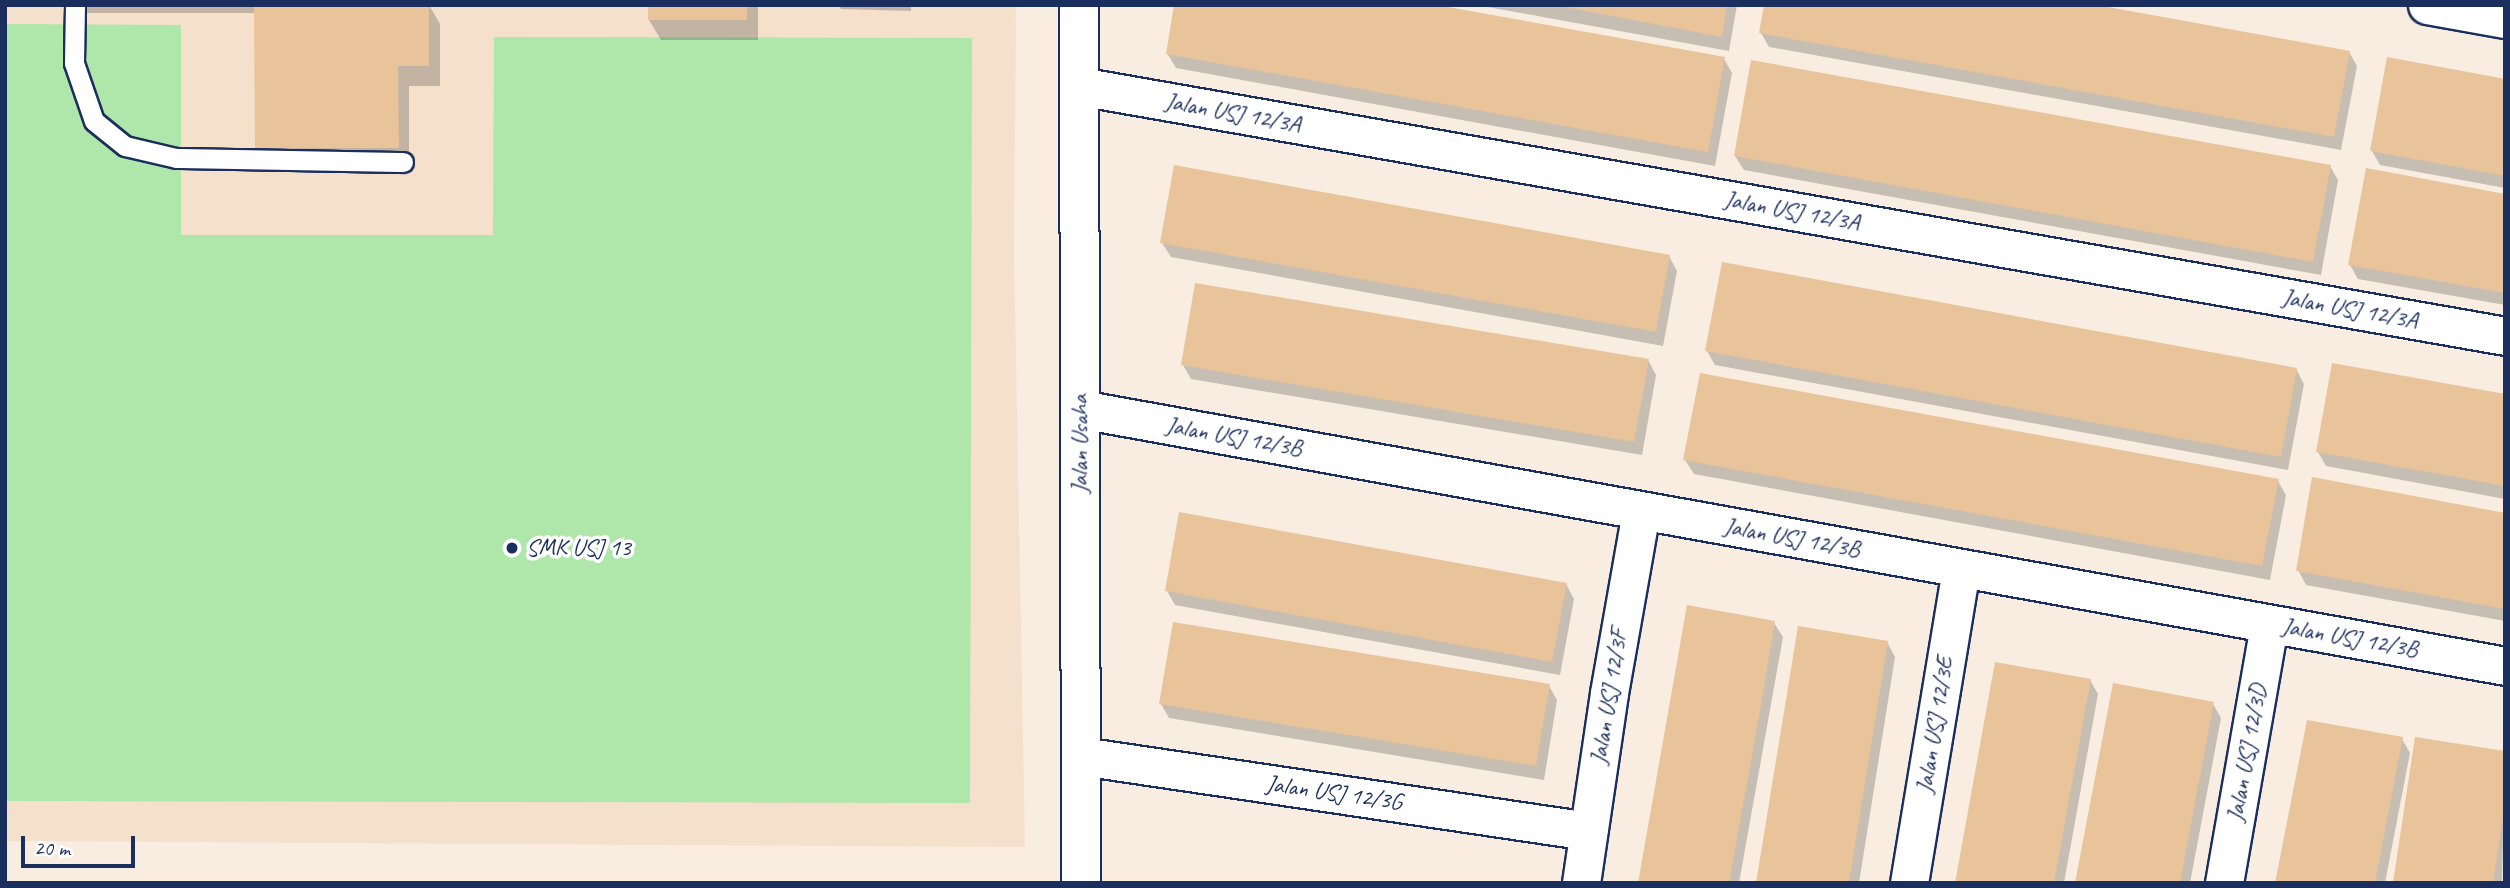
<!DOCTYPE html>
<html>
<head>
<meta charset="utf-8">
<style>
	body { margin:0 }
	#map { position:relative; width:2510px; height:888px; overflow:hidden; background:#f8ede0; font-family:Caveat,sans-serif }
	div>[style] { position:absolute }
	[style*='--x'] { left:calc(var(--x)*1px); top:calc(var(--y)*1px); width:calc(var(--w)*1px); rotate:calc(var(--a)*1deg) }
	.built>* { inset:0; background:#f4e0cb }
	.green>* { inset:0; background:#afe6aa }
	.shadow>* { inset:0; background:#0003 }
	.building>* { inset:0; background:#e9c399 }
	.roads { filter:drop-shadow(2px 0 #1b2f5e) drop-shadow(-2px 0 #1b2f5e) drop-shadow(0 2px #1b2f5e) drop-shadow(0 -2px #1b2f5e) }
	.lane>* { height:19px; margin:-9.5px; padding:0 9.5px; transform-origin:9.5px; border-radius:9.5px; background:#fff }
	.street>* { height:37px; margin:-18.5px; padding:0 18.5px; transform-origin:18.5px; border-radius:18.5px; background:#fff }
	.secondary>* { height:38px; margin:-19px; padding:0 19px; transform-origin:19px; border-radius:19px; background:#fff }
	.dots>* { width:19px; height:19px; translate:-50% -50%; box-sizing:border-box; border:4px solid #fff; border-radius:50% }
	span { translate:-50% -50%; white-space:nowrap; text-align:center; line-height:1.15; -webkit-text-stroke:7px #fff; paint-order:stroke }
	.street-label { font-size:24px; color:#1b2f5e }
	.poi-label { font-size:24px; color:#1b2f5e }
	.left { translate:0 -50%; text-align:left }
	.frame { position:absolute; inset:0; border:7px solid #1b2f5e; pointer-events:none }
	.scale { position:absolute; left:21px; top:836px; width:114px; height:32px; box-sizing:border-box; border:4px solid #1b2f5e; border-top:0; padding-left:9px; font-size:21px; line-height:24px; white-space:nowrap; color:#1b2f5e; -webkit-text-stroke:5px #fff; paint-order:stroke }
</style>
</head>
<body>
<div id="map">
	<div class="built">
		<div style="clip-path:polygon(5px 5px,1016px 5px,1014px 255px,1025px 847px,5px 841px)"></div>
	</div>
	<div class="green">
		<div style="clip-path:polygon(5px 24px,181px 25px,181px 235px,493px 235px,494px 37px,972px 38px,970px 803px,5px 801px)"></div>
	</div>
	<div class="shadow">
		<div style="clip-path:polygon(65px 5px,429px 5px,440px 24px,440px 86px,409px 86px,409px 168px,268px 168px,256px 148px,256px 13px,69px 13px)"></div>
		<div style="clip-path:polygon(649px 5px,758px 5px,758px 40px,661px 40px,649px 20px)"></div>
		<div style="clip-path:polygon(839px 5px,911px 5px,911px 11px,841px 9px)"></div>
		<div style="clip-path:polygon(1477px 5px,1737px 5px,1729px 51px)"></div>
		<div style="clip-path:polygon(1761px 33px,2349px 52px,2357px 66px,2341px 150px,1769px 47px)"></div>
		<div style="clip-path:polygon(1167px 53px,1724px 59px,1732px 73px,1715px 166px,1176px 68px)"></div>
		<div style="clip-path:polygon(2505px 81px,2505px 188px,2380px 165px,2372px 151px)"></div>
		<div style="clip-path:polygon(1735px 156px,2330px 166px,2338px 180px,2321px 275px,1744px 170px)"></div>
		<div style="clip-path:polygon(2505px 195px,2505px 305px,2358px 279px,2350px 265px)"></div>
		<div style="clip-path:polygon(1162px 243px,1669px 256px,1677px 271px,1663px 346px,1171px 257px)"></div>
		<div style="clip-path:polygon(1707px 351px,2296px 369px,2304px 384px,2288px 470px,1715px 365px)"></div>
		<div style="clip-path:polygon(1648px 360px,1656px 375px,1642px 455px,1191px 379px,1183px 365px)"></div>
		<div style="clip-path:polygon(2505px 396px,2505px 499px,2326px 466px,2318px 452px)"></div>
		<div style="clip-path:polygon(1685px 460px,2278px 481px,2286px 495px,2270px 580px,1694px 474px)"></div>
		<div style="clip-path:polygon(2505px 514px,2505px 621px,2306px 585px,2298px 570px)"></div>
		<div style="clip-path:polygon(1566px 584px,1574px 599px,1560px 675px,1175px 605px,1167px 591px)"></div>
		<div style="clip-path:polygon(1774px 623px,1783px 637px,1739px 883px,1640px 883px)"></div>
		<div style="clip-path:polygon(1887px 642px,1895px 657px,1859px 883px,1758px 883px)"></div>
		<div style="clip-path:polygon(2090px 680px,2098px 694px,2064px 883px,1957px 883px)"></div>
		<div style="clip-path:polygon(1549px 686px,1557px 700px,1544px 780px,1169px 718px,1161px 704px)"></div>
		<div style="clip-path:polygon(2213px 704px,2221px 718px,2190px 883px,2077px 883px)"></div>
		<div style="clip-path:polygon(2402px 739px,2410px 753px,2385px 883px,2277px 883px)"></div>
		<div style="clip-path:polygon(2505px 752px,2502px 883px,2395px 883px)"></div>
	</div>
	<div class="building">
		<div style="clip-path:polygon(254px 5px,429px 5px,429px 66px,398px 66px,399px 148px,255px 148px)"></div>
		<div style="clip-path:polygon(648px 5px,747px 5px,747px 20px,648px 20px)"></div>
		<div style="clip-path:polygon(1174px 5px,1437px 5px,1725px 57px,1708px 152px,1166px 54px)"></div>
		<div style="clip-path:polygon(1554px 5px,1727px 5px,1722px 37px)"></div>
		<div style="clip-path:polygon(1764px 5px,2097px 5px,2350px 51px,2334px 137px,1759px 33px)"></div>
		<div style="clip-path:polygon(2387px 57px,2505px 79px,2505px 176px,2370px 151px)"></div>
		<div style="clip-path:polygon(1751px 60px,2331px 165px,2313px 262px,1734px 156px)"></div>
		<div style="clip-path:polygon(1174px 165px,1670px 255px,1656px 332px,1160px 243px)"></div>
		<div style="clip-path:polygon(2366px 168px,2505px 194px,2505px 293px,2348px 265px)"></div>
		<div style="clip-path:polygon(1722px 262px,2297px 368px,2281px 457px,1705px 351px)"></div>
		<div style="clip-path:polygon(1195px 283px,1649px 359px,1634px 442px,1181px 365px)"></div>
		<div style="clip-path:polygon(2332px 363px,2505px 394px,2505px 486px,2316px 452px)"></div>
		<div style="clip-path:polygon(1700px 373px,2279px 479px,2262px 566px,1683px 460px)"></div>
		<div style="clip-path:polygon(2312px 477px,2505px 513px,2505px 609px,2296px 571px)"></div>
		<div style="clip-path:polygon(1179px 512px,1567px 583px,1552px 662px,1165px 591px)"></div>
		<div style="clip-path:polygon(1687px 605px,1775px 621px,1761px 706px,1729px 883px,1638px 883px)"></div>
		<div style="clip-path:polygon(1173px 622px,1550px 684px,1536px 766px,1159px 704px)"></div>
		<div style="clip-path:polygon(1798px 626px,1888px 641px,1849px 883px,1756px 883px)"></div>
		<div style="clip-path:polygon(1995px 662px,2091px 679px,2054px 883px,1955px 883px)"></div>
		<div style="clip-path:polygon(2113px 683px,2214px 702px,2180px 883px,2075px 883px)"></div>
		<div style="clip-path:polygon(2307px 720px,2403px 737px,2375px 883px,2275px 883px)"></div>
		<div style="clip-path:polygon(2415px 737px,2505px 751px,2505px 804px,2493px 883px,2393px 883px)"></div>
	</div>
	<div class="roads">
		<div class="lane">
			<div style="--x:75;--y:5;--w:58;--a:91"></div>
			<div style="--x:74;--y:63;--w:61;--a:71"></div>
			<div style="--x:94;--y:121;--w:40;--a:39"></div>
			<div style="--x:125;--y:146;--w:52;--a:13.2"></div>
			<div style="--x:176;--y:158;--w:227;--a:1"></div>
		</div>
		<div class="street">
			<div style="--x:2427;--y:5;--w:79;--a:10.2"></div>
			<div style="--x:1079;--y:86;--w:1448;--a:9.94"></div>
			<div style="--x:1080;--y:409;--w:1448;--a:10.22"></div>
			<div style="--x:1081;--y:756;--w:513;--a:8.41"></div>
			<div style="--x:1581;--y:883;--w:192;--a:-81.6"></div>
			<div style="--x:1609;--y:693;--w:185;--a:-80"></div>
			<div style="--x:1909;--y:883;--w:319;--a:-80.6"></div>
			<div style="--x:2224;--y:883;--w:263;--a:-80.1"></div>
		</div>
		<div class="secondary">
			<div style="--x:1079;--y:5;--w:878;--a:89.87"></div>
		</div>
	</div>
	<div class="dots">
		<div style="left:512px;top:548px;background:#1b2f5e"></div>
	</div>
	<div class="street-label">
		<span style="left:1233px;top:113px;rotate:10deg">Jalan USJ 12/3A</span>
		<span style="left:1792px;top:211px;rotate:10deg">Jalan USJ 12/3A</span>
		<span style="left:2350px;top:309px;rotate:10deg">Jalan USJ 12/3A</span>
		<span style="left:1234px;top:437px;rotate:10deg">Jalan USJ 12/3B</span>
		<span style="left:1080px;top:444px;rotate:-90deg">Jalan Usaha</span>
		<span style="left:1792px;top:538px;rotate:10deg">Jalan USJ 12/3B</span>
		<span style="left:2350px;top:638px;rotate:10deg">Jalan USJ 12/3B</span>
		<span style="left:1609px;top:697px;rotate:-81deg">Jalan USJ 12/3F</span>
		<span style="left:1935px;top:725px;rotate:-81deg">Jalan USJ 12/3E</span>
		<span style="left:2247px;top:753px;rotate:-80deg">Jalan USJ 12/3D</span>
		<span style="left:1334px;top:793px;rotate:8deg">Jalan USJ 12/3G</span>
	</div>
	<div class="poi-label">
		<span class="left" style="left:526px;top:548px">SMK USJ 13</span>
	</div>
	<div class="frame"></div>
	<div class="scale">20 m</div>
</div>
</body>
</html>
